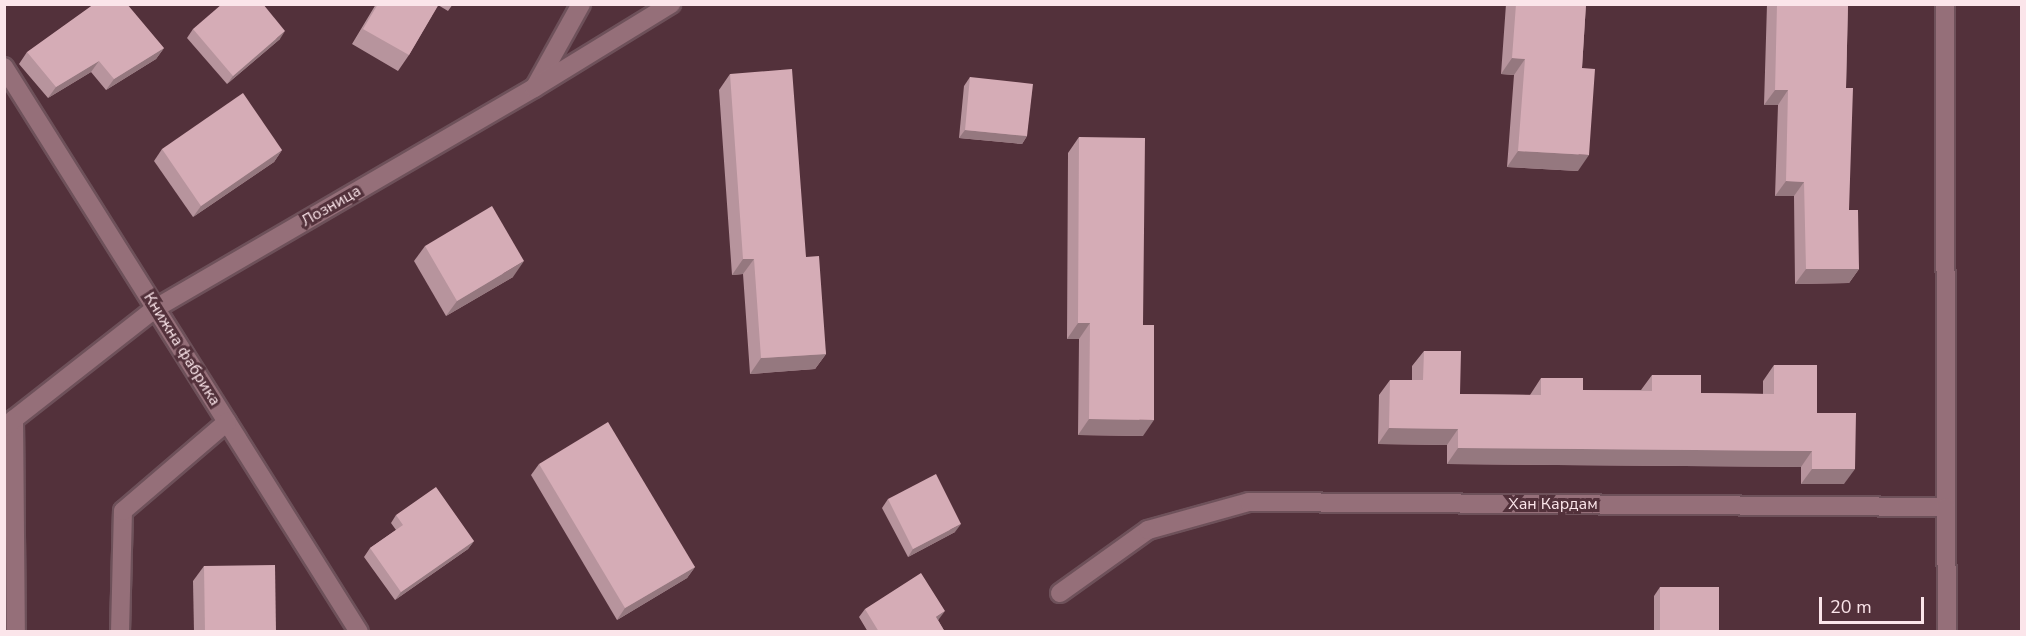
<!DOCTYPE html>
<html>
<head>
<meta charset="utf-8">
<style>
	body { margin:0 }
	#map { position:relative; width:2026px; height:636px; overflow:hidden; background:#53313b; font-family:"Nunito Sans",sans-serif }
	div>[style] { position:absolute }
	[style*='--x'] { left:calc(var(--x)*1px); top:calc(var(--y)*1px); width:calc(var(--w)*1px); rotate:calc(var(--a)*1deg) }
	.roads { filter:drop-shadow(2px 0 #6e515a) drop-shadow(-2px 0 #6e515a) drop-shadow(0 2px #6e515a) drop-shadow(0 -2px #6e515a) }
	.street>* { height:18px; margin:-9px; padding:0 9px; transform-origin:9px; border-radius:9px; background:#956f79 }
	.wall>* { inset:0; background:#b7949d }
	.shaded-wall>* { inset:0; background:#95787f }
	.building>* { inset:0; background:#d5acb6 }
	span { translate:-50% -50%; white-space:nowrap; text-align:center; line-height:1.15; -webkit-text-stroke:6px #53313b; paint-order:stroke }
	.street-label { font-size:16px; color:#fbe5ea }
	.frame { position:absolute; inset:0; border:6px solid #fbe5ea; pointer-events:none }
	.scale { position:absolute; left:1819px; top:597px; width:105px; height:27px; box-sizing:border-box; border:3px solid #fbe5ea; border-top:0; padding-left:8px; font-size:18px; line-height:21px; white-space:nowrap; color:#fbe5ea; -webkit-text-stroke:4px #53313b; paint-order:stroke }
</style>
</head>
<body>
<div id="map">
	<div class="roads">
		<div class="street">
			<div style="--x:1945;--y:4;--w:503;--a:89.89"></div>
			<div style="--x:4;--y:67;--w:667;--a:57.86"></div>
			<div style="--x:535;--y:87;--w:95;--a:-61"></div>
			<div style="--x:14;--y:419;--w:213;--a:89.5"></div>
			<div style="--x:4;--y:427;--w:193;--a:-38.1"></div>
			<div style="--x:156;--y:308;--w:437;--a:-30.2"></div>
			<div style="--x:534;--y:88;--w:161;--a:-31.5"></div>
			<div style="--x:1060;--y:593;--w:108;--a:-35.6"></div>
			<div style="--x:1148;--y:530;--w:105;--a:-15.5"></div>
			<div style="--x:1249;--y:502;--w:697;--a:0.41"></div>
			<div style="--x:1946;--y:507;--w:125;--a:89.5"></div>
			<div style="--x:120;--y:632;--w:121;--a:-88.6"></div>
			<div style="--x:123;--y:511;--w:137;--a:-40.6"></div>
		</div>
	</div>
	<div class="wall">
		<div style="clip-path:polygon(376px 4px,453px 4px,448px 11px,438px 5px,409px 55px,398px 71px,352px 44px)"></div>
		<div style="clip-path:polygon(1506px 4px,1586px 4px,1582px 68px,1578px 171px,1507px 167px,1514px 75px,1501px 74px)"></div>
		<div style="clip-path:polygon(1767px 4px,1848px 4px,1846px 88px,1849px 210px,1859px 269px,1849px 283px,1795px 284px,1794px 196px,1775px 196px,1778px 105px,1764px 105px)"></div>
		<div style="clip-path:polygon(193px 29px,280px 39px,227px 84px,187px 38px)"></div>
		<div style="clip-path:polygon(164px 48px,156px 59px,106px 90px,91px 72px,48px 98px,19px 64px,27px 52px)"></div>
		<div style="clip-path:polygon(730px 74px,806px 257px,826px 354px,815px 369px,750px 374px,743px 274px,732px 275px,719px 90px)"></div>
		<div style="clip-path:polygon(970px 77px,1027px 136px,1022px 144px,959px 138px,964px 86px)"></div>
		<div style="clip-path:polygon(1079px 137px,1143px 436px,1078px 435px,1079px 339px,1067px 339px,1068px 153px)"></div>
		<div style="clip-path:polygon(162px 149px,282px 150px,274px 162px,193px 217px,154px 161px)"></div>
		<div style="clip-path:polygon(425px 246px,513px 277px,446px 316px,414px 261px)"></div>
		<div style="clip-path:polygon(1424px 351px,1460px 394px,1530px 395px,1541px 378px,1583px 390px,1641px 390px,1652px 375px,1701px 393px,1763px 394px,1763px 381px,1774px 365px,1817px 413px,1844px 484px,1801px 484px,1801px 467px,1447px 464px,1447px 445px,1378px 444px,1379px 395px,1390px 380px,1412px 380px,1412px 366px)"></div>
		<div style="clip-path:polygon(539px 464px,695px 567px,687px 578px,617px 620px,531px 475px)"></div>
		<div style="clip-path:polygon(888px 499px,955px 532px,908px 557px,882px 508px)"></div>
		<div style="clip-path:polygon(396px 515px,474px 541px,468px 549px,395px 600px,364px 557px,370px 548px,396px 530px,391px 523px)"></div>
		<div style="clip-path:polygon(204px 566px,276px 632px,194px 632px,193px 581px)"></div>
		<div style="clip-path:polygon(1660px 587px,1719px 632px,1654px 632px,1654px 596px)"></div>
		<div style="clip-path:polygon(865px 609px,939px 619px,938px 620px,945px 632px,868px 632px,859px 617px)"></div>
	</div>
	<div class="shaded-wall">
		<div style="clip-path:polygon(285px 31px,280px 39px,227px 84px,233px 76px)"></div>
		<div style="clip-path:polygon(164px 48px,156px 59px,106px 90px,114px 79px)"></div>
		<div style="clip-path:polygon(1512px 58px,1525px 59px,1514px 75px,1501px 74px)"></div>
		<div style="clip-path:polygon(99px 61px,91px 72px,48px 98px,56px 87px)"></div>
		<div style="clip-path:polygon(1775px 90px,1788px 90px,1778px 105px,1764px 105px)"></div>
		<div style="clip-path:polygon(965px 130px,1027px 136px,1022px 144px,959px 138px)"></div>
		<div style="clip-path:polygon(282px 150px,274px 162px,193px 217px,201px 206px)"></div>
		<div style="clip-path:polygon(1518px 151px,1589px 155px,1578px 171px,1507px 167px)"></div>
		<div style="clip-path:polygon(1786px 181px,1804px 182px,1794px 196px,1775px 196px)"></div>
		<div style="clip-path:polygon(743px 259px,754px 259px,743px 274px,732px 275px)"></div>
		<div style="clip-path:polygon(524px 261px,513px 277px,446px 316px,457px 301px)"></div>
		<div style="clip-path:polygon(1806px 269px,1859px 269px,1849px 283px,1795px 284px)"></div>
		<div style="clip-path:polygon(1078px 323px,1090px 323px,1079px 339px,1067px 339px)"></div>
		<div style="clip-path:polygon(826px 354px,815px 369px,750px 374px,761px 358px)"></div>
		<div style="clip-path:polygon(1089px 419px,1154px 420px,1143px 436px,1078px 435px)"></div>
		<div style="clip-path:polygon(1389px 428px,1458px 429px,1447px 445px,1378px 444px)"></div>
		<div style="clip-path:polygon(1458px 448px,1812px 451px,1801px 467px,1447px 464px)"></div>
		<div style="clip-path:polygon(1812px 469px,1855px 469px,1844px 484px,1801px 484px)"></div>
		<div style="clip-path:polygon(961px 524px,955px 532px,908px 557px,913px 549px)"></div>
		<div style="clip-path:polygon(474px 541px,468px 549px,395px 600px,401px 592px)"></div>
		<div style="clip-path:polygon(695px 567px,687px 578px,617px 620px,625px 608px)"></div>
		<div style="clip-path:polygon(945px 611px,939px 619px,930px 625px,936px 617px)"></div>
	</div>
	<div class="building">
		<div style="clip-path:polygon(94px 4px,127px 4px,164px 48px,114px 79px,99px 61px,56px 87px,27px 52px)"></div>
		<div style="clip-path:polygon(222px 4px,263px 4px,285px 31px,233px 76px,193px 29px)"></div>
		<div style="clip-path:polygon(378px 4px,439px 4px,409px 55px,363px 29px)"></div>
		<div style="clip-path:polygon(1516px 4px,1586px 4px,1582px 68px,1595px 69px,1589px 155px,1518px 151px,1525px 59px,1512px 58px)"></div>
		<div style="clip-path:polygon(1777px 4px,1848px 4px,1846px 88px,1853px 88px,1849px 210px,1858px 210px,1859px 269px,1806px 269px,1804px 182px,1786px 181px,1788px 90px,1775px 90px)"></div>
		<div style="clip-path:polygon(792px 69px,806px 257px,819px 256px,826px 354px,761px 358px,754px 259px,743px 259px,730px 74px)"></div>
		<div style="clip-path:polygon(970px 77px,1033px 84px,1027px 136px,965px 130px)"></div>
		<div style="clip-path:polygon(243px 93px,282px 150px,201px 206px,162px 149px)"></div>
		<div style="clip-path:polygon(1079px 137px,1145px 138px,1143px 325px,1154px 325px,1154px 420px,1089px 419px,1090px 323px,1078px 323px)"></div>
		<div style="clip-path:polygon(492px 206px,524px 261px,457px 301px,425px 246px)"></div>
		<div style="clip-path:polygon(4px 208px,6px 266px,4px 266px)"></div>
		<div style="clip-path:polygon(1424px 351px,1461px 351px,1460px 394px,1541px 395px,1541px 378px,1583px 378px,1583px 390px,1652px 391px,1652px 375px,1701px 375px,1701px 393px,1774px 394px,1774px 365px,1817px 365px,1817px 413px,1856px 413px,1855px 469px,1812px 469px,1812px 451px,1458px 448px,1458px 429px,1389px 428px,1390px 380px,1423px 380px)"></div>
		<div style="clip-path:polygon(608px 422px,695px 567px,625px 608px,539px 464px)"></div>
		<div style="clip-path:polygon(936px 474px,961px 524px,913px 549px,888px 499px)"></div>
		<div style="clip-path:polygon(436px 487px,474px 541px,401px 592px,370px 548px,403px 525px,396px 515px)"></div>
		<div style="clip-path:polygon(275px 565px,276px 632px,205px 632px,204px 566px)"></div>
		<div style="clip-path:polygon(921px 573px,945px 611px,936px 617px,945px 632px,879px 632px,865px 609px)"></div>
		<div style="clip-path:polygon(1660px 587px,1719px 587px,1719px 632px,1660px 632px)"></div>
	</div>
	<div class="street-label">
		<span style="left:331px;top:206px;rotate:-30deg">Лозница</span>
		<span style="left:182px;top:349px;rotate:58deg">Книжна фабрика</span>
		<span style="left:1553px;top:504px">Хан Кардам</span>
	</div>
	<div class="frame"></div>
	<div class="scale">20 m</div>
</div>
</body>
</html>
